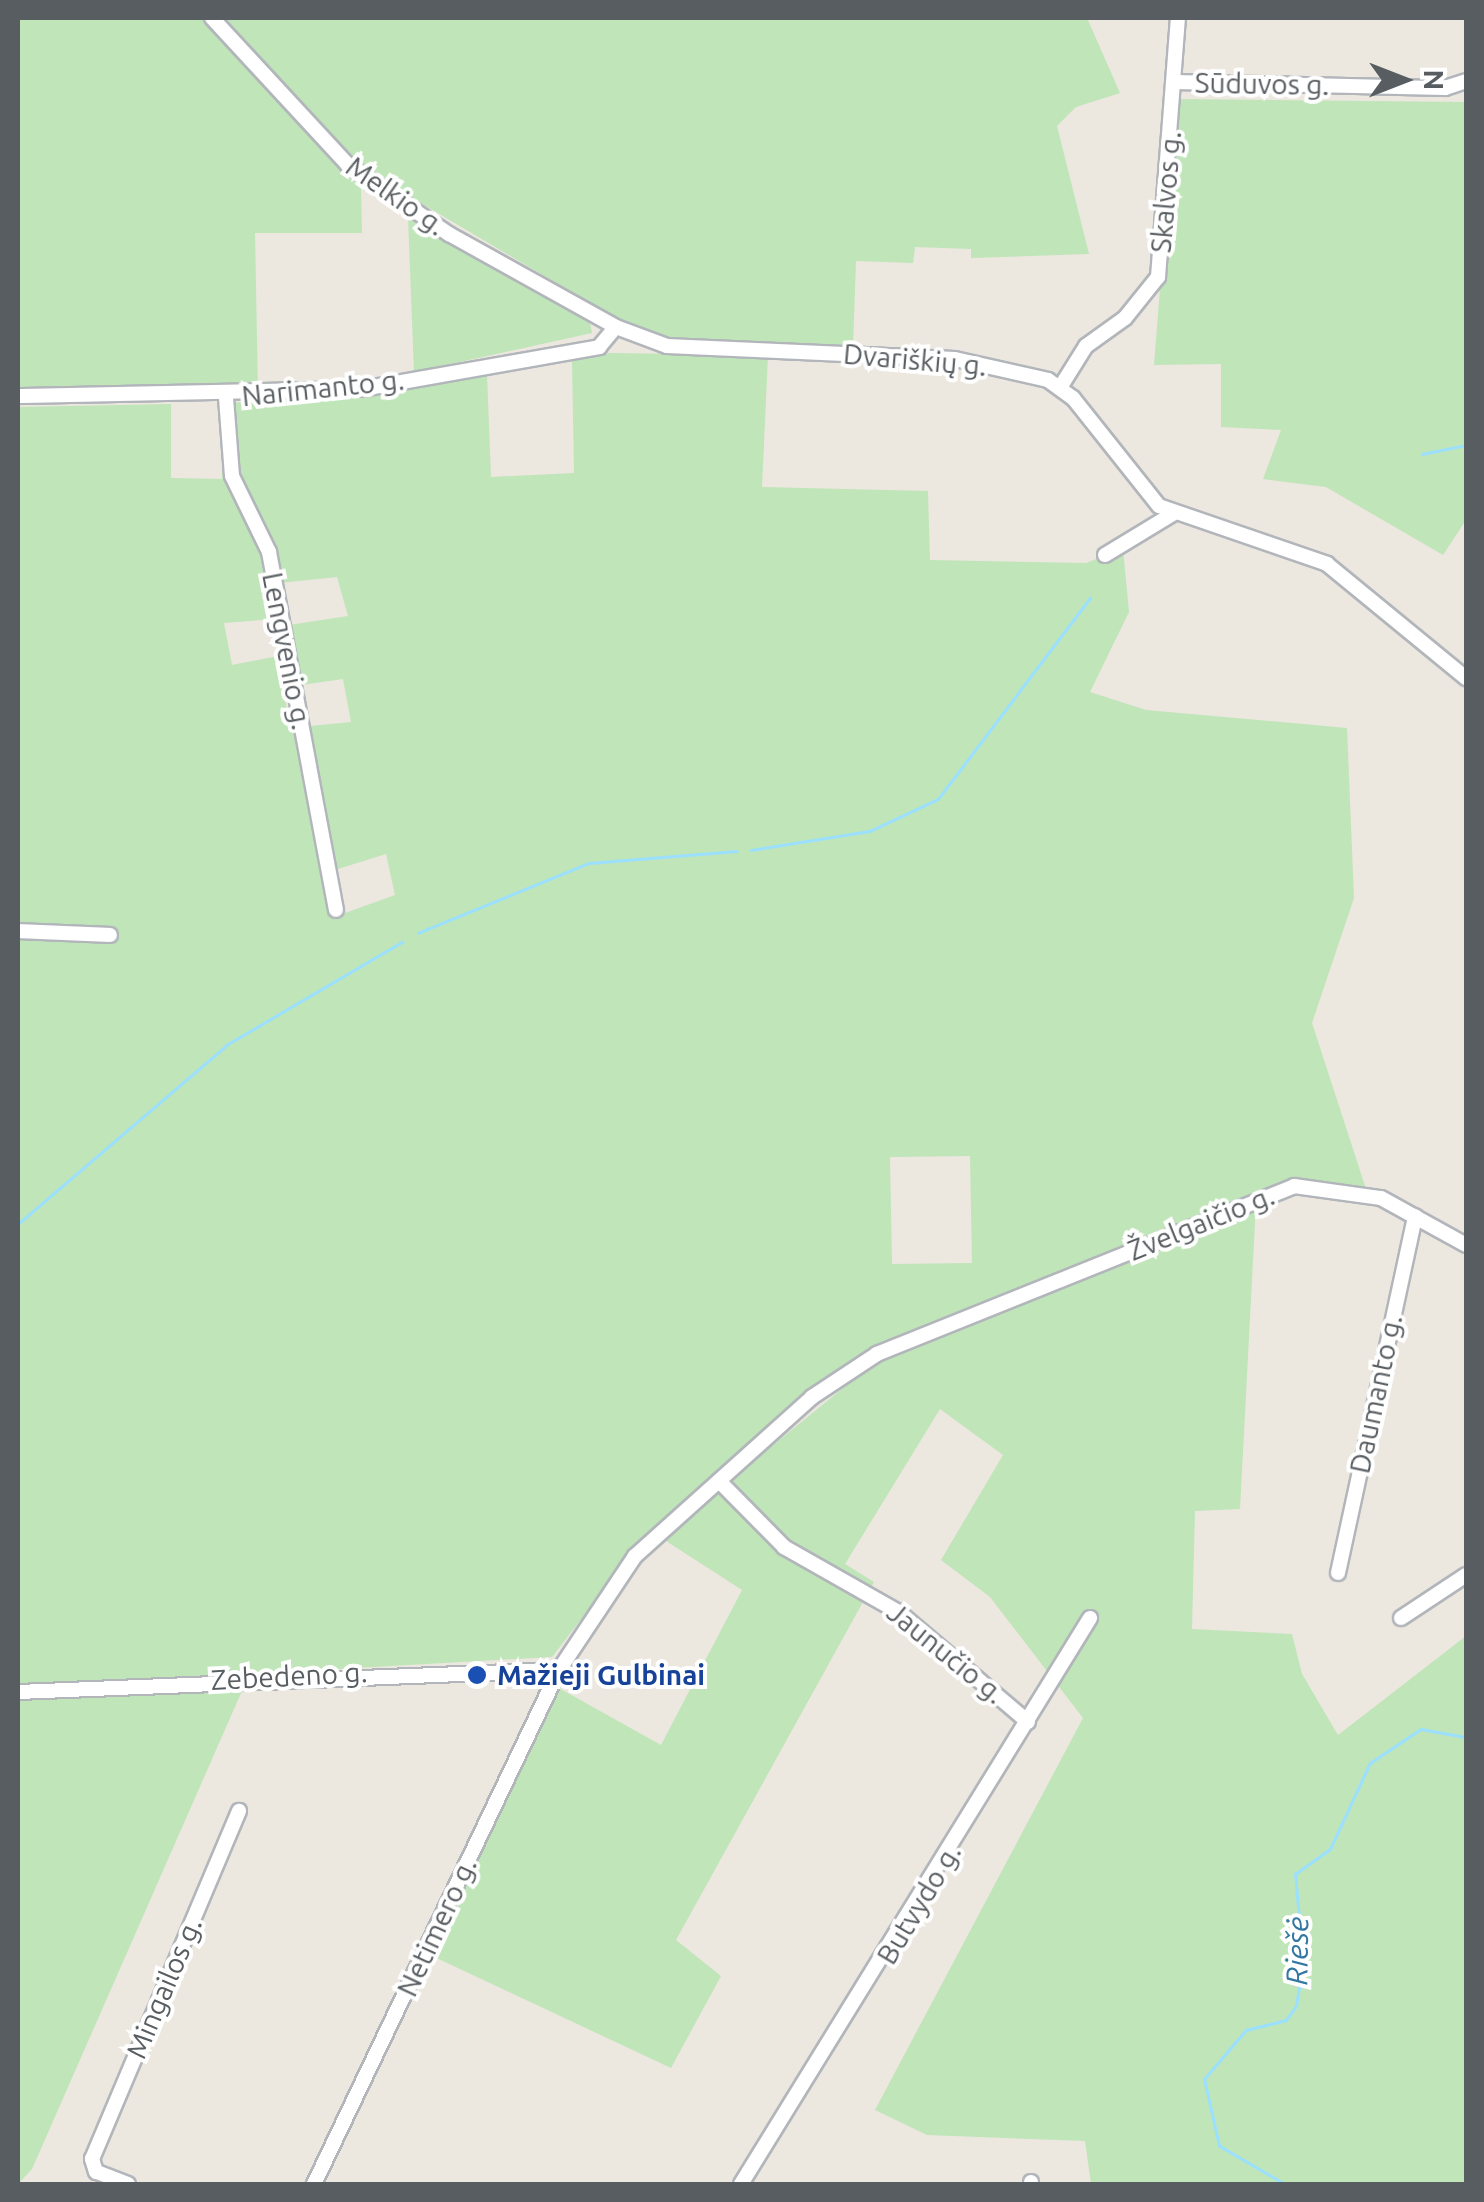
<!DOCTYPE html>
<html>
<head>
<meta charset="utf-8">
<style>
	body { margin:0 }
	#map { position:relative; width:1484px; height:2202px; overflow:hidden; background:#ece7df; font-family:Ubuntu,sans-serif }
	div>[style] { position:absolute }
	[style*='--x'] { left:calc(var(--x)*1px); top:calc(var(--y)*1px); width:calc(var(--w)*1px); rotate:calc(var(--a)*1deg) }
	.green>* { inset:0; background:#bfe5b9 }
	.stream>* { height:2.5px; margin:-1.25px; padding:0 1.25px; transform-origin:1.25px; border-radius:1.25px; background:#9ce0ff }
	.roads { filter:drop-shadow(2px 0 #b2b6bb) drop-shadow(-2px 0 #b2b6bb) drop-shadow(0 2px #b2b6bb) drop-shadow(0 -2px #b2b6bb) }
	.minor>* { height:14px; margin:-7px; padding:0 7px; transform-origin:7px; border-radius:7px; background:#fff }
	.dots>* { width:28px; height:28px; translate:-50% -50%; box-sizing:border-box; border:5px solid #fff; border-radius:50% }
	span { translate:-50% -50%; white-space:nowrap; text-align:center; line-height:1.15; -webkit-text-stroke:8px #fff; paint-order:stroke }
	.street-label { font-size:28px; color:#585d61 }
	.transit-label { font-size:28px; color:#164399; font-weight:700 }
	.left { translate:0 -50%; text-align:left }
	.water-label { font-size:30px; color:#3377a2; font-style:italic }
	.frame { position:absolute; inset:0; border:20px solid #585d61; pointer-events:none }
	.north { position:absolute; left:1354px; top:30px; width:100px; height:100px; -webkit-text-stroke:8px #fff; paint-order:stroke; rotate:90deg; font-size:28px; font-weight:700; line-height:40px; text-align:center; color:#585d61 }
	.north::after { content:''; display:block; margin:auto; width:35px; height:45px; background:#585d61; clip-path:polygon(50% 0,100% 100%,50% 72%,0 100%) }
</style>
</head>
<body>
<div id="map">
	<div class="green">
		<div style="clip-path:polygon(18px 18px,206px 18px,361px 186px,362px 233px,255px 233px,258px 391px,18px 391px)"></div>
		<div style="clip-path:polygon(222px 18px,1087px 18px,1120px 93px,1076px 107px,1057px 126px,1089px 254px,971px 258px,971px 249px,915px 247px,913px 263px,856px 261px,853px 347px,672px 341px,644px 335px,397px 189px,333px 141px)"></div>
		<div style="clip-path:polygon(1175px 99px,1466px 102px,1466px 520px,1443px 555px,1326px 487px,1263px 479px,1281px 430px,1221px 427px,1221px 364px,1154px 365px)"></div>
		<div style="clip-path:polygon(408px 216px,589px 318px,592px 333px,414px 372px)"></div>
		<div style="clip-path:polygon(evenodd,610px 353px,768px 355px,762px 487px,928px 491px,930px 560px,1086px 563px,1123px 549px,1129px 612px,1090px 692px,1146px 710px,1347px 728px,1354px 898px,1312px 1023px,1366px 1189px,1311px 1181px,1272px 1187px,874px 1351px,636px 1548px,552px 1657px,18px 1687px,18px 407px,171px 404px,171px 478px,222px 479px,222px 403px,330px 399px,487px 374px,491px 477px,574px 473px,572px 361px,610px 353px,337px 577px,348px 616px,289px 625px,301px 685px,343px 679px,351px 722px,290px 728px,278px 656px,232px 665px,224px 623px,273px 619px,270px 584px,337px 577px,610px 353px,386px 854px,395px 895px,334px 917px,325px 873px,386px 854px,610px 353px,970px 1156px,972px 1263px,892px 1264px,890px 1157px,970px 1156px)"></div>
		<div style="clip-path:polygon(1256px 1203px,1240px 1509px,1195px 1511px,1192px 1629px,1292px 1634px,1302px 1674px,1338px 1735px,1466px 1636px,1466px 2184px,1091px 2184px,1085px 2141px,927px 2135px,875px 2110px,1083px 1718px,990px 1597px,941px 1560px,1003px 1455px,940px 1409px,845px 1564px,874px 1582px,676px 1940px,721px 1976px,671px 2068px,428px 1954px,557px 1687px,661px 1745px,742px 1590px,660px 1537px,880px 1358px)"></div>
		<div style="clip-path:polygon(245px 1684px,32px 2169px,18px 2184px,18px 1696px)"></div>
	</div>
	<div class="stream">
		<div style="--x:1422;--y:454;--w:45;--a:-11.6"></div>
		<div style="--x:751;--y:850;--w:121;--a:-9.1"></div>
		<div style="--x:870;--y:831;--w:75;--a:-25.2"></div>
		<div style="--x:938;--y:799;--w:252;--a:-52.9"></div>
		<div style="--x:418;--y:933;--w:185;--a:-22.3"></div>
		<div style="--x:589;--y:863;--w:148;--a:-4.6"></div>
		<div style="--x:18;--y:1224;--w:277;--a:-40.6"></div>
		<div style="--x:228;--y:1044;--w:202;--a:-30.4"></div>
		<div style="--x:1284;--y:2184;--w:75;--a:-149.7"></div>
		<div style="--x:1219;--y:2146;--w:69;--a:-102.6"></div>
		<div style="--x:1204;--y:2079;--w:65;--a:-49.4"></div>
		<div style="--x:1246;--y:2030;--w:41;--a:-14"></div>
		<div style="--x:1286;--y:2020;--w:17;--a:-54"></div>
		<div style="--x:1296;--y:2006;--w:44;--a:-80.8"></div>
		<div style="--x:1303;--y:1963;--w:89;--a:-95.1"></div>
		<div style="--x:1295;--y:1874;--w:43;--a:-35.5"></div>
		<div style="--x:1330;--y:1849;--w:95;--a:-65.1"></div>
		<div style="--x:1370;--y:1763;--w:61;--a:-33.7"></div>
		<div style="--x:1421;--y:1729;--w:46;--a:10.1"></div>
	</div>
	<div class="roads">
		<div class="minor">
			<div style="--x:212;--y:18;--w:199;--a:47.2"></div>
			<div style="--x:347;--y:164;--w:124;--a:34.5"></div>
			<div style="--x:449;--y:234;--w:191;--a:29.1"></div>
			<div style="--x:616;--y:327;--w:54;--a:20.4"></div>
			<div style="--x:667;--y:346;--w:288;--a:2.6"></div>
			<div style="--x:955;--y:359;--w:95;--a:12.7"></div>
			<div style="--x:1048;--y:380;--w:31;--a:36"></div>
			<div style="--x:1073;--y:398;--w:138;--a:51.5"></div>
			<div style="--x:1159;--y:506;--w:178;--a:19"></div>
			<div style="--x:1327;--y:564;--w:180;--a:39.4"></div>
			<div style="--x:1175;--y:82;--w:270;--a:1.3"></div>
			<div style="--x:1445;--y:88;--w:22;--a:-18"></div>
			<div style="--x:1061;--y:386;--w:47;--a:-58"></div>
			<div style="--x:1086;--y:346;--w:48;--a:-35.7"></div>
			<div style="--x:1125;--y:318;--w:53;--a:-51.2"></div>
			<div style="--x:1158;--y:277;--w:260;--a:-85.6"></div>
			<div style="--x:18;--y:396;--w:344;--a:-1.2"></div>
			<div style="--x:362;--y:389;--w:241;--a:-10"></div>
			<div style="--x:599;--y:347;--w:26;--a:-50"></div>
			<div style="--x:226;--y:398;--w:78;--a:85.6"></div>
			<div style="--x:232;--y:476;--w:85;--a:64"></div>
			<div style="--x:269;--y:552;--w:364;--a:79.4"></div>
			<div style="--x:1105;--y:555;--w:81;--a:-31.3"></div>
			<div style="--x:18;--y:931;--w:92;--a:2.5"></div>
			<div style="--x:719;--y:1481;--w:93;--a:45.4"></div>
			<div style="--x:784;--y:1547;--w:133;--a:29.6"></div>
			<div style="--x:900;--y:1613;--w:168;--a:40.4"></div>
			<div style="--x:1338;--y:1573;--w:365;--a:-77.8"></div>
			<div style="--x:1401;--y:1618;--w:78;--a:-33.5"></div>
			<div style="--x:18;--y:1692;--w:541;--a:-2.33"></div>
			<div style="--x:128;--y:2184;--w:34;--a:-159"></div>
			<div style="--x:96;--y:2172;--w:14;--a:-107"></div>
			<div style="--x:92;--y:2159;--w:378;--a:-67.1"></div>
			<div style="--x:314;--y:2184;--w:569;--a:-64.52"></div>
			<div style="--x:559;--y:1670;--w:137;--a:-56.3"></div>
			<div style="--x:635;--y:1556;--w:238;--a:-41.9"></div>
			<div style="--x:812;--y:1397;--w:78;--a:-33.5"></div>
			<div style="--x:877;--y:1354;--w:450;--a:-21.9"></div>
			<div style="--x:1294;--y:1186;--w:88;--a:7.9"></div>
			<div style="--x:1381;--y:1198;--w:97;--a:28.9"></div>
			<div style="--x:741;--y:2184;--w:665;--a:-58.34"></div>
			<div style="--x:1031;--y:2184;--w:2;--a:-90"></div>
		</div>
	</div>
	<div class="dots">
		<div style="left:477px;top:1675px;background:#1a4fb4"></div>
	</div>
	<div class="street-label">
		<span style="left:1262px;top:84px;rotate:1deg">Sūduvos g.</span>
		<span style="left:1166px;top:192px;rotate:-85deg">Skalvos g.</span>
		<span style="left:396px;top:196px;rotate:35deg">Melkio g.</span>
		<span style="left:915px;top:360px;rotate:5deg">Dvariškių g.</span>
		<span style="left:323px;top:388px;rotate:-6deg">Narimanto g.</span>
		<span style="left:287px;top:651px;rotate:79deg">Lengvenio g.</span>
		<span style="left:1201px;top:1223px;rotate:-22deg">Žvelgaičio g.</span>
		<span style="left:1376px;top:1394px;rotate:-78deg">Daumanto g.</span>
		<span style="left:946px;top:1653px;rotate:39deg">Jaunučio g.</span>
		<span style="left:289px;top:1676px;rotate:-3deg">Zebedeno g.</span>
		<span style="left:919px;top:1904px;rotate:-59deg">Butvydo g.</span>
		<span style="left:437px;top:1927px;rotate:-65deg">Netimero g.</span>
		<span style="left:164px;top:1988px;rotate:-67deg">Mingailos g.</span>
	</div>
	<div class="transit-label">
		<span class="left" style="left:497px;top:1675px">Mažieji Gulbinai</span>
	</div>
	<div class="water-label">
		<span style="left:1297px;top:1951px;rotate:-89deg">Riešė</span>
	</div>
	<div class="frame"></div>
	<div class="north">N</div>
</div>
</body>
</html>
